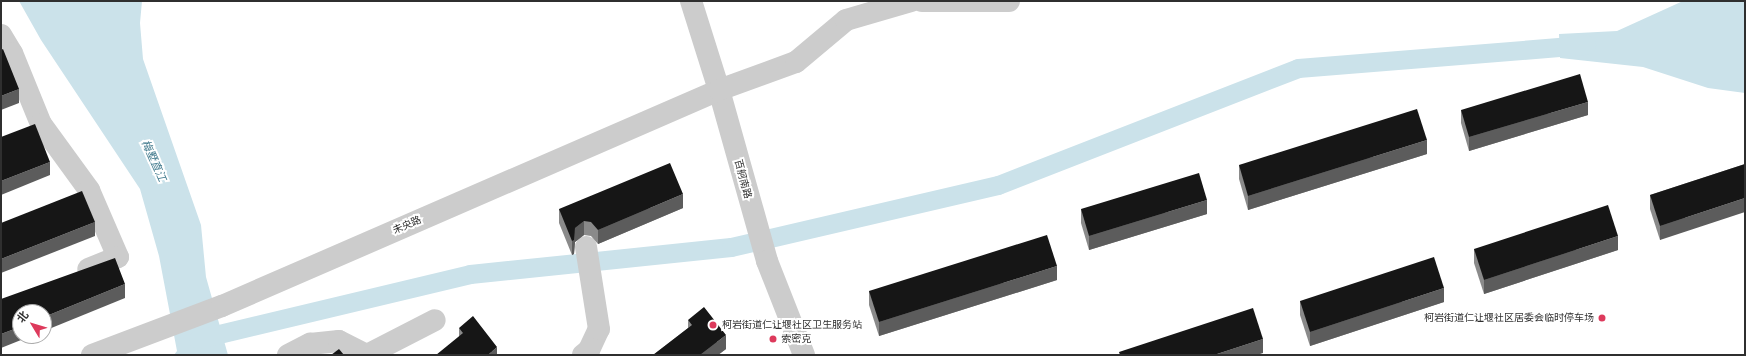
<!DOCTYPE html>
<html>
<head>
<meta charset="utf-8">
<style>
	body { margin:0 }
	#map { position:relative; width:1746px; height:356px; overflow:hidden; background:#fff; font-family:"DejaVu Sans","Noto Sans SC",sans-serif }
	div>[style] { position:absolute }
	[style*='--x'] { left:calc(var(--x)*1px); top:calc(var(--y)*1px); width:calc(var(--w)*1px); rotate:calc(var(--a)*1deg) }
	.water>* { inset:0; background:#cbe2ea }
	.canal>* { height:19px; margin:-9.5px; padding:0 9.5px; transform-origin:9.5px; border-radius:9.5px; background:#cbe2ea }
	.minor>* { height:22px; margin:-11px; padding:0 11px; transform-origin:11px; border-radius:11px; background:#ccc }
	.wall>* { inset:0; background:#8a8a8a }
	.shaded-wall>* { inset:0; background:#5c5c5c }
	.building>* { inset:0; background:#161616 }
	.dots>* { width:11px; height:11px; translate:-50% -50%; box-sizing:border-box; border:2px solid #fff; border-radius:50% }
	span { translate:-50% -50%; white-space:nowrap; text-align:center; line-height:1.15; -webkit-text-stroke:4px #fff; paint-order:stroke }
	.street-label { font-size:10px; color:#2f2f2f }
	.poi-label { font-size:10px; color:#2f2f2f }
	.right { translate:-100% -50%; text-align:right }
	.left { translate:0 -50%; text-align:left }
	.water-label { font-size:11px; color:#417a8d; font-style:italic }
	.frame { position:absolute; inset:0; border:2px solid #2f2f2f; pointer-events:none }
	.north { position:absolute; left:12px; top:304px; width:40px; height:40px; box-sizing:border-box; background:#fff; border:1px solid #acacac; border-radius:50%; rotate:308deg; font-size:11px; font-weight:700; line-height:16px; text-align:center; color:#2f2f2f }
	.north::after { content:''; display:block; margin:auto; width:14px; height:18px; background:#dd3a5c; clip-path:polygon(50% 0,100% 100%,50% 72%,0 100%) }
</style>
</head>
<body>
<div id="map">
	<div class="water">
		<div style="clip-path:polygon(19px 1px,142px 1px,140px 23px,143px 59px,201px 225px,206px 277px,228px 355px,174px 355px,177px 351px,159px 256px,140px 189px,41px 40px)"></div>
		<div style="clip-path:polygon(1683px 1px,1745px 1px,1745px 93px,1708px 88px,1643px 67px,1560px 58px,1559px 34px,1617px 31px)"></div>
	</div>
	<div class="canal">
		<div style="--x:198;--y:339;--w:280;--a:-13.4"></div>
		<div style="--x:470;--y:274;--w:262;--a:-5.9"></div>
		<div style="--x:731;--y:247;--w:274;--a:-13.1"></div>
		<div style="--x:998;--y:185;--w:322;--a:-21.3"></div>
		<div style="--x:1298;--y:68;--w:289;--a:-4.6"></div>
	</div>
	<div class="minor">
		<div style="--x:691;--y:1;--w:93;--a:72.5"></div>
		<div style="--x:719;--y:90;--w:178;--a:74.3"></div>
		<div style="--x:767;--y:261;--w:101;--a:68.5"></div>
		<div style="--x:922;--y:1;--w:87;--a:0"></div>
		<div style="--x:1;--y:35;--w:21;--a:59"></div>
		<div style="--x:12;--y:53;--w:77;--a:67.8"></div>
		<div style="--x:41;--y:124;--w:82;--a:54"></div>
		<div style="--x:89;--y:190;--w:73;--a:66.6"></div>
		<div style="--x:118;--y:257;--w:32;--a:158"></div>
		<div style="--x:92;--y:355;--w:139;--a:-20.7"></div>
		<div style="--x:222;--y:306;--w:542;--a:-23.49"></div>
		<div style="--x:719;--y:90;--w:82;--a:-20"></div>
		<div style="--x:796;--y:62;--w:65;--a:-40"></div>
		<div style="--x:846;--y:20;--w:68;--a:-16.3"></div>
		<div style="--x:288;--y:355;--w:25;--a:-27"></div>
		<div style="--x:310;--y:344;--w:29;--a:-6"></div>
		<div style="--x:339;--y:341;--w:31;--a:27"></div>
		<div style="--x:367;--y:355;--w:76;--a:-27.2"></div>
		<div style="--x:583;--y:355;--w:8;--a:-40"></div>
		<div style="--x:589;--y:350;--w:23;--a:-65"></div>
		<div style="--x:599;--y:329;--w:83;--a:-99"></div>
	</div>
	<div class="wall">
		<div style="clip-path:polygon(1461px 110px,1588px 115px,1469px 151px,1461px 123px)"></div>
		<div style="clip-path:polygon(1427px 154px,1248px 210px,1239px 179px,1239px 165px)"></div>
		<div style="clip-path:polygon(1745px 164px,1660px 240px,1650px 209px,1650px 195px)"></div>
		<div style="clip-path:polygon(683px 208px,598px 244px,591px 236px,584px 235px,575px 242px,574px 254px,572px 255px,559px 223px,559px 209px)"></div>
		<div style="clip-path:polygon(1081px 209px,1207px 214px,1089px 250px,1081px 223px)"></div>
		<div style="clip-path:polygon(1474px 249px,1618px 250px,1484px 294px,1474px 263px)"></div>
		<div style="clip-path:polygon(1057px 280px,879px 336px,869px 305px,869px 291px)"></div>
		<div style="clip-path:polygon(1300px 301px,1444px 302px,1310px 346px,1300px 315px)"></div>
		<div style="clip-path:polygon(688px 320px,726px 349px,718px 355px,653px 355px,688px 328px)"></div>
		<div style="clip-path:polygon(459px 328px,497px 355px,459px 337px)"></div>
	</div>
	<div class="shaded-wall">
		<div style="clip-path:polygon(19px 89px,19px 103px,1px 110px,1px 96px)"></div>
		<div style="clip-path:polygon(1588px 102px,1588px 115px,1469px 151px,1469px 137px)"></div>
		<div style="clip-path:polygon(1427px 140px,1427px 154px,1248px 210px,1248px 196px)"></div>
		<div style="clip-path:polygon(50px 162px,50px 175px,1px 195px,1px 181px)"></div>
		<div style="clip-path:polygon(683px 194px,683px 208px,598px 244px,598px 230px)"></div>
		<div style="clip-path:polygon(1745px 198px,1745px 212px,1660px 240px,1660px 226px)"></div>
		<div style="clip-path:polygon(1207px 200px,1207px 214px,1089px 250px,1089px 236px)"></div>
		<div style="clip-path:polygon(584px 221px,584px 235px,575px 242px,574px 254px,572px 255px,572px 241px,575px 228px)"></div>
		<div style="clip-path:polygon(95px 222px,95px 236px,1px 273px,1px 259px)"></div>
		<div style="clip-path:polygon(1618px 236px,1618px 250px,1484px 294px,1484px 280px)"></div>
		<div style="clip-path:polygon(1057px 266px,1057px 280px,879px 336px,879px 322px)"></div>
		<div style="clip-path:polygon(125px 284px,125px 298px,44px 331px,44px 317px)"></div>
		<div style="clip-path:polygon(1444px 288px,1444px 302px,1310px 346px,1310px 332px)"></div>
		<div style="clip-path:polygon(20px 327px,20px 336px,31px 336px,1px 348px,1px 334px)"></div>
		<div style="clip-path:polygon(726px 335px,726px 349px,718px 355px,700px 355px)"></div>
		<div style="clip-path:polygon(1263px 339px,1263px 353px,1257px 355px,1214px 355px)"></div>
		<div style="clip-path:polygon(497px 347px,497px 355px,488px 355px)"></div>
	</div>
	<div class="building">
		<div style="clip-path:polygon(3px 49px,19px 89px,1px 96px,1px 50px)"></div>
		<div style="clip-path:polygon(1580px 74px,1588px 102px,1469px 137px,1461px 110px)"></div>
		<div style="clip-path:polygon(1417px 109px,1427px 140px,1248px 196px,1239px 165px)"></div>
		<div style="clip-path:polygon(35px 124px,50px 162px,1px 181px,1px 137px)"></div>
		<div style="clip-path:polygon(670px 163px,683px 194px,598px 230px,591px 222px,584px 221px,575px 228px,574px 240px,572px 241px,559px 209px)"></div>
		<div style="clip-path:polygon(1745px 164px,1745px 198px,1660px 226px,1650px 195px)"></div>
		<div style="clip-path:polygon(1199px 173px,1207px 200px,1089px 236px,1081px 209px)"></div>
		<div style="clip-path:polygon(82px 191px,95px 222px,1px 259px,1px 223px)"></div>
		<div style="clip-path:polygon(1608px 205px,1618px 236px,1484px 280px,1474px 249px)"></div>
		<div style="clip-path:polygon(1047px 235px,1057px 266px,879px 322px,869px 291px)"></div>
		<div style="clip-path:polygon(1434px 257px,1444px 288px,1310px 332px,1300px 301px)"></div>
		<div style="clip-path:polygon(115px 258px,125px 284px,44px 317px,44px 312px,20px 312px,20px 327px,1px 334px,1px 299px)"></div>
		<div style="clip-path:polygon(704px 307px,726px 335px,700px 355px,653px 355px,692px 325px,688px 320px)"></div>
		<div style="clip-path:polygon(1253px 308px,1263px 339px,1214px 355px,1120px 355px,1119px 352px)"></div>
		<div style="clip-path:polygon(473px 316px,497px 347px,488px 355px,436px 355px,463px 333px,459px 328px)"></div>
		<div style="clip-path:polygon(339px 349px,344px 355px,331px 355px)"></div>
	</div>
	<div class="dots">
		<div style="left:1602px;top:318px;background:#dd3a5c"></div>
		<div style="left:713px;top:325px;background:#dd3a5c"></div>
		<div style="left:773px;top:339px;background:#dd3a5c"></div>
	</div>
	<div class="street-label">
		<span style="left:743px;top:179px;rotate:75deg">百舸南路</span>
		<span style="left:407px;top:225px;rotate:-23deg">未央路</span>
	</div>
	<div class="poi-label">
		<span class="right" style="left:1594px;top:318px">柯岩街道仁让堰社区居委会临时停车场</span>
		<span class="left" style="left:722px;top:325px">柯岩街道仁让堰社区卫生服务站</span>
		<span class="left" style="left:781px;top:339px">索密克</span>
	</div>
	<div class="water-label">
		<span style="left:153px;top:161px;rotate:66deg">梅墅直江</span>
	</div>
	<div class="frame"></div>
	<div class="north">北</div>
</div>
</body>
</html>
